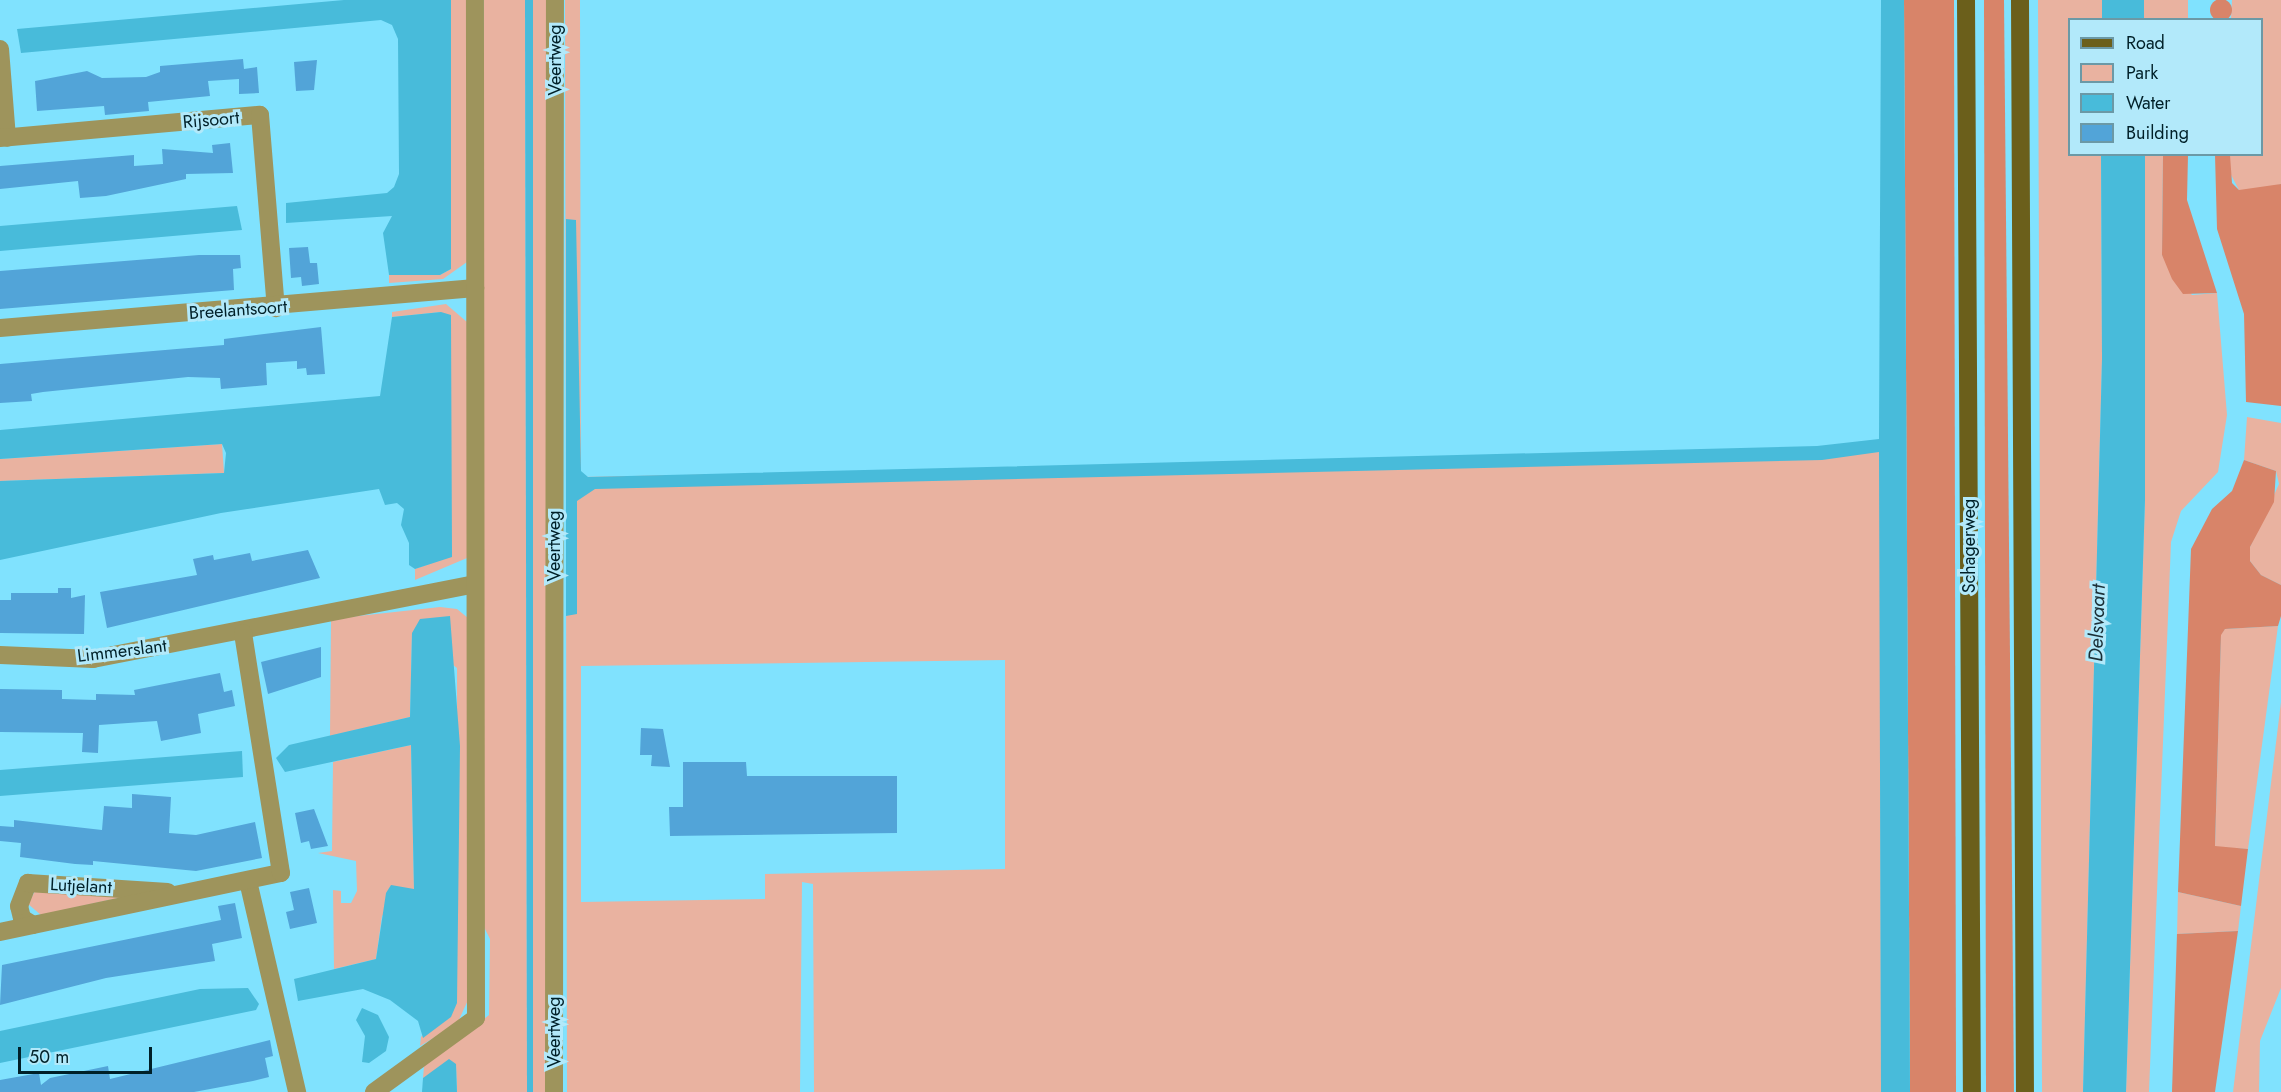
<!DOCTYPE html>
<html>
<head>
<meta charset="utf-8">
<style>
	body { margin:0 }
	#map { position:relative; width:2281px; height:1092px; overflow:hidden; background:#80e2fe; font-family:Jost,sans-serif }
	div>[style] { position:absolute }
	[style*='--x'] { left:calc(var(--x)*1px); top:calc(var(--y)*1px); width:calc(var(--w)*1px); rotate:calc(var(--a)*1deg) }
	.green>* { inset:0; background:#e9b2a0 }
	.forest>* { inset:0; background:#d88469 }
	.round { border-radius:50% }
	.water>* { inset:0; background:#48bbda }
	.building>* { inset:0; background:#52a4d8 }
	.street>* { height:18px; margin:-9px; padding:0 9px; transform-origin:9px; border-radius:9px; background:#9e945c }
	.primary>* { height:18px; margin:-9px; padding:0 9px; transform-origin:9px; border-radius:9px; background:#6b5f1b }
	span { translate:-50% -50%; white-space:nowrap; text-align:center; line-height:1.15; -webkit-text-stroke:6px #b2e9fa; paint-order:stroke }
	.street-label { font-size:18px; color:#002028 }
	.water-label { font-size:20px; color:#1b2f36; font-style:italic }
	.legend { position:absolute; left:2068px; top:18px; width:195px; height:138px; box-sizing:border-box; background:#b2e9fa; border:2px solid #6b99a6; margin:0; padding:8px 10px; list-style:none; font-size:18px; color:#002028 }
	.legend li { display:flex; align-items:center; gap:12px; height:30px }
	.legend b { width:30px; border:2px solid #6b99a6 }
	.scale { position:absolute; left:18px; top:1047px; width:134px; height:27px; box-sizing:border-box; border:3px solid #002028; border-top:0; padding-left:8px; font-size:18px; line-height:21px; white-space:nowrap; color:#002028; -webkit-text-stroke:4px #b2e9fa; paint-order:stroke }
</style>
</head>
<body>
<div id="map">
	<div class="green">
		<div style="clip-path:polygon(451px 0,467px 0,467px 262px,443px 279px,389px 283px,389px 275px,440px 275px,451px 269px)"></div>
		<div style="clip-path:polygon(484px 0,525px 0,527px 1092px,457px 1092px,456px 1064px,423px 1078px,424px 1066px,489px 1015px,490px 939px,484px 927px)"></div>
		<div style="clip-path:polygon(533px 0,546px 0,546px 1092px,533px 1092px)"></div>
		<div style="clip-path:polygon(evenodd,565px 0,580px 0,581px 477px,1880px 452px,1881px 1092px,814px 1092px,813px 884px,802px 882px,800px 1092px,567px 1092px,565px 0,1005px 660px,1005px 869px,765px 874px,765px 899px,581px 902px,581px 666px,1005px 660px)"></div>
		<div style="clip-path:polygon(2038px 0,2102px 0,2102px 19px,2070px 20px,2070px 154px,2101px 155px,2102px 359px,2083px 1092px,2042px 1092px)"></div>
		<div style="clip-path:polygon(2144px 0,2188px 0,2188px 19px,2144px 19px)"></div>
		<div style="clip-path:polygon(2232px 0,2281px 0,2281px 184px,2264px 190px,2239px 190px,2230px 173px,2230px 155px,2262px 154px,2262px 20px,2231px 19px)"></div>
		<div style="clip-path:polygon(2163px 154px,2162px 255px,2192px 295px,2217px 293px,2227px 415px,2218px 472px,2181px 511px,2171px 542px,2149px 1092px,2126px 1092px,2145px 500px,2145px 155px)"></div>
		<div style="clip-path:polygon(446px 304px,467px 322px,467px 558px,415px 580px,415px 569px,452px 556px,441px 312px,392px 317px,392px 312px)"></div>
		<div style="clip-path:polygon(2247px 417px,2281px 423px,2281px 585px,2261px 575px,2250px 561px,2250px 547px,2279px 484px,2276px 471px,2244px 460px)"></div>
		<div style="clip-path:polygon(222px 444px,224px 473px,0 481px,0 459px)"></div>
		<div style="clip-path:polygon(440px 607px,457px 609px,468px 618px,469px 998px,457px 1024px,420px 1046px,421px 1037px,457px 1003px,457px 668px,412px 633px,410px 717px,330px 736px,331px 619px)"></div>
		<div style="clip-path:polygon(2278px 626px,2248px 849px,2215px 847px,2221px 634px,2225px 629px)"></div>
		<div style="clip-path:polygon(2281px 702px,2281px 988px,2260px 1041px,2259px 1092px,2233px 1092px)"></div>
		<div style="clip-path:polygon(411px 745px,414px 889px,382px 916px,376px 959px,334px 969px,333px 890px,341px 891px,341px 903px,351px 903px,357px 891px,356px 861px,318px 853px,332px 851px,333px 762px)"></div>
		<div style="clip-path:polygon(35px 891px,132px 895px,41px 915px,28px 904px)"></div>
		<div style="clip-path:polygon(2178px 892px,2241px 906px,2238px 931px,2177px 934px)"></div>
	</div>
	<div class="forest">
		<div class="round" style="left:2210px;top:-1px;width:22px;height:22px"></div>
		<div style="clip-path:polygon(1904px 0,1954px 0,1956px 1092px,1910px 1092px)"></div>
		<div style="clip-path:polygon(1984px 0,2004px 0,2014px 1092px,1986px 1092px)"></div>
		<div style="clip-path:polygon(2163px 155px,2188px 155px,2187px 200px,2217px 293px,2183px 294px,2172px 279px,2162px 255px)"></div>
		<div style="clip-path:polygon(2215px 155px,2230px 155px,2232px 183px,2239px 190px,2281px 184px,2281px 406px,2246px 402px,2244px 314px,2217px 229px)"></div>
		<div style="clip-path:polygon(2244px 460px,2276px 471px,2274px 502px,2250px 547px,2250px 561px,2261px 575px,2281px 585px,2281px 616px,2278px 626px,2225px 629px,2221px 635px,2215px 846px,2248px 849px,2241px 906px,2178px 892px,2191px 549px,2212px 509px,2232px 491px)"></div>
		<div style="clip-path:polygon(2238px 931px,2215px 1092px,2172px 1092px,2177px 934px)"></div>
	</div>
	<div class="water">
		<div style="clip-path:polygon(344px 0,451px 0,451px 269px,440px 275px,389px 275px,383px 233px,392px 216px,286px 223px,286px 203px,387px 193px,394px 187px,399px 174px,398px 39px,392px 25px,381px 20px,21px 53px,17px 29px)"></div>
		<div style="clip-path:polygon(525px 0,533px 0,533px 1092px,527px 1092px)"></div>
		<div style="clip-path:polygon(1881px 0,1904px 0,1910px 1092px,1881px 1092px,1879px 452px,1822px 460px,595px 489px,577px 501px,577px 614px,566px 616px,566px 219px,576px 220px,581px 471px,588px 477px,1817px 446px,1879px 439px)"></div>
		<div style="clip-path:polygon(2102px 0,2144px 0,2144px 19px,2102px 19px)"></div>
		<div style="clip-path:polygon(2101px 155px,2145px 155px,2145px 500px,2126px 1092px,2083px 1092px,2102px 359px)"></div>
		<div style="clip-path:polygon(237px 206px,242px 230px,0 251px,0 226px)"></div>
		<div style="clip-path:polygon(441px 312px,451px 315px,452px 557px,415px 569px,409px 565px,409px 543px,401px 525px,404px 509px,397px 503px,385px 505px,379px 489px,221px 513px,0 560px,0 481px,224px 473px,226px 453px,222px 444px,0 459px,0 430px,380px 396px,392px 317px)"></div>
		<div style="clip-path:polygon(450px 616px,460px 746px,457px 1003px,451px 1017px,423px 1038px,418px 1021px,390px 1000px,363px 989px,298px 1001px,294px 979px,376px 959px,386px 893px,391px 885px,414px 889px,411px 745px,285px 772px,276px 758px,289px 745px,410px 717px,412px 633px,420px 619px)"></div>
		<div style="clip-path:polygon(242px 751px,243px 777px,0 796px,0 770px)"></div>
		<div style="clip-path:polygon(248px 988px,259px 1004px,256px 1010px,0 1063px,0 1031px,200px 989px)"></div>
		<div style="clip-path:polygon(362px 1008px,378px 1015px,389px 1037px,386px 1051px,369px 1063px,362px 1062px,365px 1036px,356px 1020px)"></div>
		<div style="clip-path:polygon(449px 1059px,456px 1064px,457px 1092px,422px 1092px,423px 1078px)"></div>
	</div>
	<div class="building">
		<div style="clip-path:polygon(243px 59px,244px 69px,257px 67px,259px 93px,239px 94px,239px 79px,208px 81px,210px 96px,148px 102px,149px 111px,105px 115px,104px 106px,37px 111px,35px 81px,87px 71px,102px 78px,146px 77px,160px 72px,160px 66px)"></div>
		<div style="clip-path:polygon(317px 60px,314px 90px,296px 91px,294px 62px)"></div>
		<div style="clip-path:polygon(230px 143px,233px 173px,186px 174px,186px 179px,106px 196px,80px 198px,78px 181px,0 189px,0 166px,134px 155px,134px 166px,163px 164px,162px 149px,213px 153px,212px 145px)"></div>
		<div style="clip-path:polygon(308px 247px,310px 263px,317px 263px,319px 284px,302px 286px,301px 277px,291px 278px,289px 248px)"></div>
		<div style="clip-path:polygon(199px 255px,240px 255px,241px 268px,233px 269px,234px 290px,0 309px,0 271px)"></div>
		<div style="clip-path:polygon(321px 327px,325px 374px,307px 375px,306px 368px,297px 369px,297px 361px,266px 363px,267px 385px,221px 389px,220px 378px,188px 377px,43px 392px,31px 394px,32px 401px,0 403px,0 364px,224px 345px,224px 339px)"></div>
		<div style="clip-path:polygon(308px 550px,320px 578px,107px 628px,100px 592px,197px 575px,193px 559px,213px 555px,214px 560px,250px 553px,252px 561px)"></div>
		<div style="clip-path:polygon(58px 588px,71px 588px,71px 598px,85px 595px,84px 634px,0 633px,0 600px,11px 600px,11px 593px,58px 593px)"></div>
		<div style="clip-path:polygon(321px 647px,321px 677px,268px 694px,261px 662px)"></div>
		<div style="clip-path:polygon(220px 673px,224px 692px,232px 690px,235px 706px,198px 714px,201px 733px,161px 741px,157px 721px,99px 725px,98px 753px,82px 752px,83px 733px,0 732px,0 689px,62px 690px,62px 699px,96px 700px,96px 694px,135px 695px,134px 690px)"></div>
		<div style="clip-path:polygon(641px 728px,663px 729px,670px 767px,651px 766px,652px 755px,640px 755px)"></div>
		<div style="clip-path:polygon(683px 762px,746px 762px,747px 776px,897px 776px,897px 833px,670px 836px,669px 807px,683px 807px)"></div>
		<div style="clip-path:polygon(132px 794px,171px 797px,169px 833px,196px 835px,255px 822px,262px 858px,196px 871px,93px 861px,93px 865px,75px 864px,20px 857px,21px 843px,0 841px,0 826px,14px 827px,14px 820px,102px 830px,104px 806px,132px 808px)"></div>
		<div style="clip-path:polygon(314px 809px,328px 846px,311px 849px,309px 841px,301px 843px,295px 813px)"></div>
		<div style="clip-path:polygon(309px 888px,317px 923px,290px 929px,286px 912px,294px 910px,290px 892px)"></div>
		<div style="clip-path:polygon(235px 903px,242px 938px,212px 944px,215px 961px,106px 978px,0 1005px,2px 965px,221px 920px,218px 906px)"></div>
		<div style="clip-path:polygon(270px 1040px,273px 1056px,265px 1058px,269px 1077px,253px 1081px,194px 1092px,0 1092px,0 1080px,39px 1073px,41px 1085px,50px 1078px,108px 1066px,110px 1079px)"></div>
	</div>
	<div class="street">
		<div style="--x:0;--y:49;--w:89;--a:85.5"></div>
		<div style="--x:0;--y:138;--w:261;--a:-5.1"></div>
		<div style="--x:260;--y:115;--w:194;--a:85.3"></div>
		<div style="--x:0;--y:328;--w:477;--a:-4.8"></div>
		<div style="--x:0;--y:655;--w:93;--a:2.5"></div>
		<div style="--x:93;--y:659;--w:389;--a:-11.1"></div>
		<div style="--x:248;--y:881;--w:217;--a:76.9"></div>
		<div style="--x:33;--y:925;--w:13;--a:-148"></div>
		<div style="--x:22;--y:918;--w:12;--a:-104"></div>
		<div style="--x:19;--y:906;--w:25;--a:-69"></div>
		<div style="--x:28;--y:883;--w:140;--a:3.7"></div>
		<div style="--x:0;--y:932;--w:287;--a:-11.9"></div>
		<div style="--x:281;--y:873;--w:243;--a:-99"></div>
		<div style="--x:374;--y:1092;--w:126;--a:-36"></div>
		<div style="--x:476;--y:1018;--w:1018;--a:-90.06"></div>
		<div style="--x:554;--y:1092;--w:1092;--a:-89.95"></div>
	</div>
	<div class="primary">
		<div style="--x:1966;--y:0;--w:1092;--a:89.69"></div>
		<div style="--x:2020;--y:0;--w:1092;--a:89.74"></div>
	</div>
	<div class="street-label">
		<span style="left:555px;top:60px;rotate:-90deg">Veertweg</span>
		<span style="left:211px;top:120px;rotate:-5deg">Rijsoort</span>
		<span style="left:238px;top:310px;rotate:-4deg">Breelantsoort</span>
		<span style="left:554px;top:546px;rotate:-90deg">Veertweg</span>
		<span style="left:1969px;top:546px;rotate:-90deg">Schagerweg</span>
		<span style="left:122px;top:651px;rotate:-7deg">Limmerslant</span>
		<span style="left:81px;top:886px;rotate:3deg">Lutjelant</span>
		<span style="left:554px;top:1032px;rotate:-90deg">Veertweg</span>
	</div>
	<div class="water-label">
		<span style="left:2097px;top:623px;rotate:-88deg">Delsvaart</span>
	</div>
	<ul class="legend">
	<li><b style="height:8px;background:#6b5f1b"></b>Road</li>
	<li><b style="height:16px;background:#e9b2a0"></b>Park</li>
	<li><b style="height:16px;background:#48bbda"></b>Water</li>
	<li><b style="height:16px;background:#52a4d8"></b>Building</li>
	</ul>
	<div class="scale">50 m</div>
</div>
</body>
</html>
